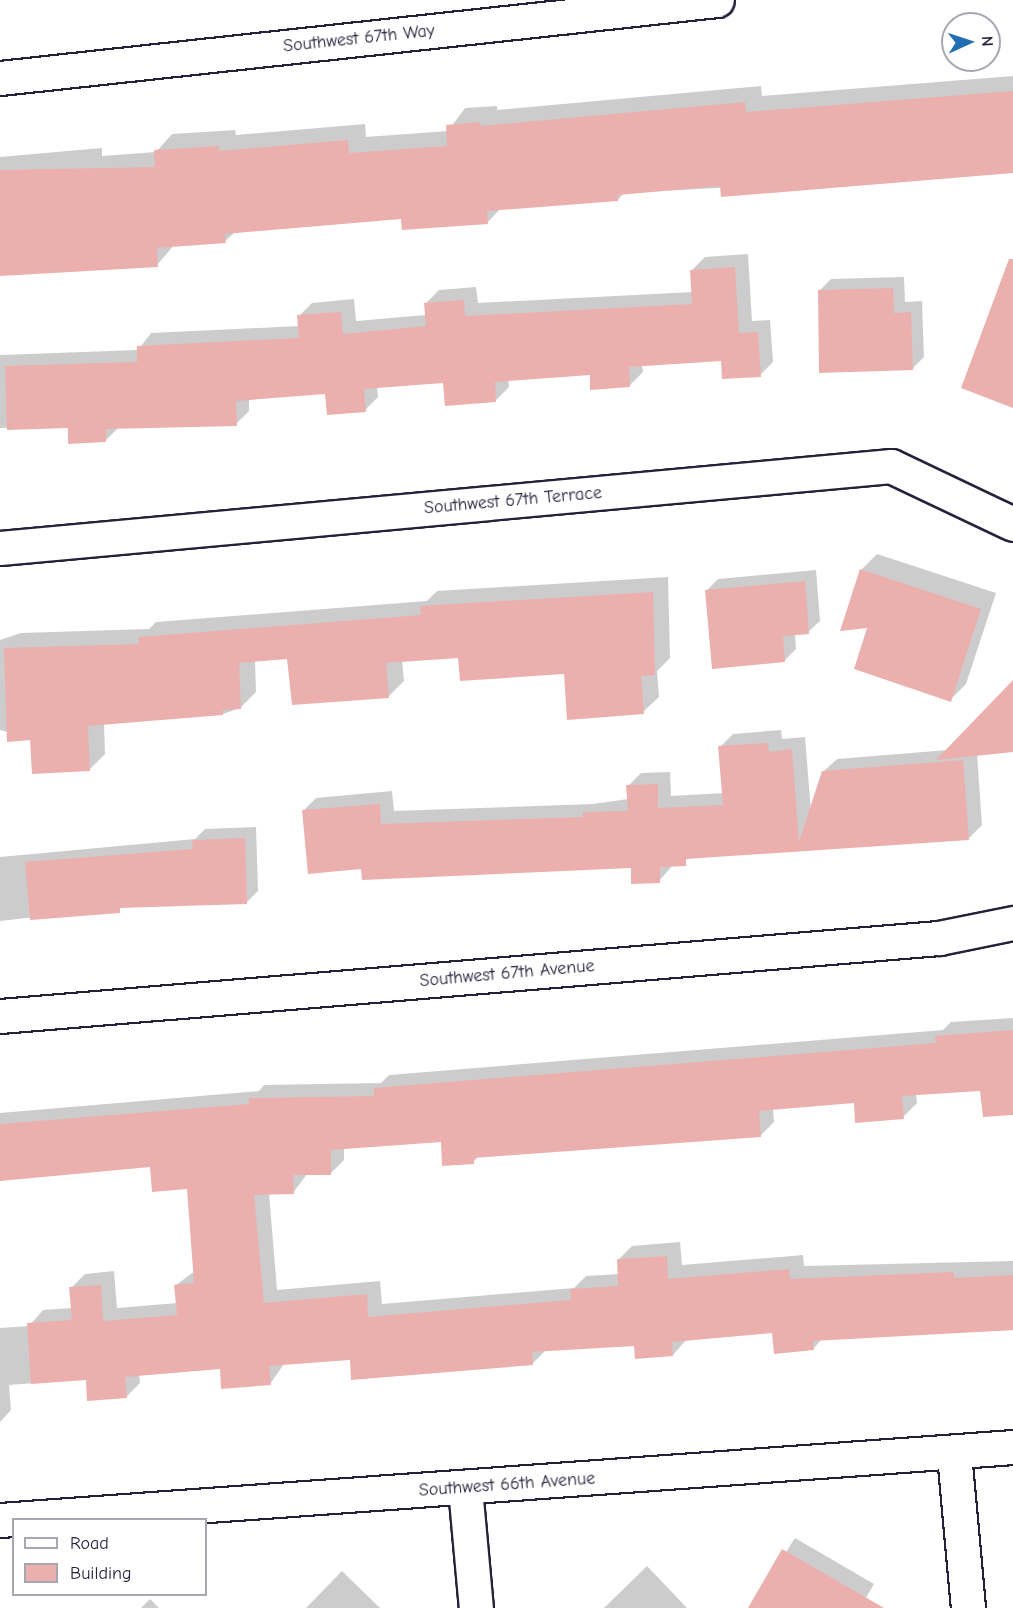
<!DOCTYPE html>
<html>
<head>
<meta charset="utf-8">
<style>
	body { margin:0 }
	#map { position:relative; width:1013px; height:1608px; overflow:hidden; background:#fff; font-family:"Comic Neue",sans-serif }
	div>[style] { position:absolute }
	[style*='--x'] { left:calc(var(--x)*1px); top:calc(var(--y)*1px); width:calc(var(--w)*1px); rotate:calc(var(--a)*1deg) }
	.shadow>* { inset:0; background:#0003 }
	.building>* { inset:0; background:#ebb0ad }
	.roads { filter:drop-shadow(2px 0 #22223b) drop-shadow(-2px 0 #22223b) drop-shadow(0 2px #22223b) drop-shadow(0 -2px #22223b) }
	.street>* { height:33px; margin:-16.5px; padding:0 16.5px; transform-origin:16.5px; border-radius:16.5px; background:#fff }
	span { translate:-50% -50%; white-space:nowrap; text-align:center; line-height:1.15; -webkit-text-stroke:4.5px #fff; paint-order:stroke }
	.street-label { font-size:18px; color:#22223b }
	.legend { position:absolute; left:12px; top:1518px; width:195px; height:78px; box-sizing:border-box; background:#fff; border:2px solid #a7a7b1; margin:0; padding:8px 10px; list-style:none; font-size:18px; color:#22223b }
	.legend li { display:flex; align-items:center; gap:12px; height:30px }
	.legend b { width:30px; border:2px solid #a7a7b1 }
	.north { position:absolute; left:941px; top:12px; width:60px; height:60px; box-sizing:border-box; background:#fff; border:2px solid #a7a7b1; border-radius:50%; rotate:87deg; font-size:16px; font-weight:700; line-height:24px; text-align:center; color:#22223b }
	.north::after { content:''; display:block; margin:auto; width:21px; height:27px; background:#1f6fb2; clip-path:polygon(50% 0,100% 100%,50% 72%,0 100%) }
</style>
</head>
<body>
<div id="map">
	<div class="shadow">
		<div style="clip-path:polygon(1013px 76px,1013px 172px,624px 193px,618px 200px,501px 208px,487px 223px,402px 217px,235px 232px,225px 241px,174px 245px,157px 265px,0 274px,0 157px,102px 148px,102px 156px,156px 152px,172px 134px,235px 130px,236px 135px,365px 124px,366px 137px,448px 131px,465px 108px,497px 106px,497px 110px,761px 86px,762px 96px)"></div>
		<div style="clip-path:polygon(748px 254px,752px 321px,770px 320px,773px 362px,760px 375px,723px 360px,642px 365px,643px 372px,629px 386px,591px 373px,508px 379px,509px 387px,496px 400px,445px 381px,377px 387px,378px 397px,365px 410px,326px 392px,249px 399px,249px 411px,236px 424px,119px 427px,105px 441px,69px 426px,0 428px,0 355px,138px 350px,151px 333px,299px 326px,299px 316px,312px 303px,354px 299px,356px 321px,426px 315px,425px 304px,439px 290px,476px 287px,478px 303px,693px 292px,692px 270px,705px 257px)"></div>
		<div style="clip-path:polygon(904px 277px,905px 302px,922px 301px,924px 357px,912px 369px,819px 291px,831px 279px)"></div>
		<div style="clip-path:polygon(877px 554px,996px 593px,966px 684px,950px 700px,869px 626px,861px 570px)"></div>
		<div style="clip-path:polygon(816px 570px,820px 621px,808px 632px,795px 634px,796px 649px,784px 661px,707px 590px,718px 579px)"></div>
		<div style="clip-path:polygon(668px 577px,670px 658px,657px 671px,659px 697px,643px 712px,565px 672px,460px 656px,402px 660px,404px 681px,388px 697px,289px 658px,255px 660px,256px 692px,240px 708px,223px 714px,104px 723px,105px 754px,89px 770px,32px 739px,0 730px,0 640px,21px 633px,149px 629px,156px 622px,427px 601px,437px 591px)"></div>
		<div style="clip-path:polygon(1013px 682px,1013px 751px,977px 754px,982px 825px,969px 838px,693px 857px,673px 865px,659px 881px,632px 867px,362px 868px,303px 811px,316px 798px,392px 791px,394px 811px,593px 804px,628px 799px,628px 786px,641px 773px,670px 772px,671px 796px,724px 793px,720px 747px,733px 734px,781px 730px,782px 739px,805px 737px,811px 811px,823px 772px,837px 759px,948px 750px)"></div>
		<div style="clip-path:polygon(256px 827px,258px 891px,246px 903px,124px 907px,0 921px,0 857px,195px 839px,205px 829px)"></div>
		<div style="clip-path:polygon(1013px 1018px,1013px 1113px,982px 1089px,916px 1094px,917px 1103px,903px 1117px,855px 1102px,773px 1108px,774px 1122px,760px 1136px,479px 1156px,473px 1162px,443px 1140px,344px 1147px,344px 1160px,330px 1174px,307px 1174px,293px 1193px,269px 1193px,277px 1290px,380px 1281px,382px 1304px,574px 1288px,586px 1276px,619px 1274px,618px 1260px,632px 1246px,680px 1242px,682px 1265px,803px 1255px,804px 1266px,1013px 1261px,1013px 1330px,822px 1339px,813px 1349px,774px 1332px,687px 1339px,673px 1355px,635px 1345px,546px 1350px,532px 1364px,351px 1359px,284px 1364px,270px 1384px,221px 1367px,139px 1374px,140px 1383px,126px 1397px,87px 1379px,9px 1385px,11px 1410px,0 1422px,0 1328px,29px 1326px,43px 1310px,72px 1308px,71px 1288px,85px 1274px,114px 1271px,117px 1308px,177px 1303px,176px 1285px,195px 1271px,189px 1188px,152px 1166px,0 1179px,0 1113px,259px 1091px,264px 1085px,381px 1083px,389px 1075px,943px 1030px,951px 1022px)"></div>
		<div style="clip-path:polygon(795px 1538px,874px 1584px,860px 1608px,750px 1608px)"></div>
		<div style="clip-path:polygon(647px 1566px,687px 1608px,604px 1608px)"></div>
		<div style="clip-path:polygon(342px 1571px,380px 1608px,306px 1608px)"></div>
		<div style="clip-path:polygon(150px 1599px,159px 1608px,141px 1608px)"></div>
	</div>
	<div class="building">
		<div style="clip-path:polygon(1013px 91px,1013px 173px,721px 197px,720px 186px,618px 195px,618px 201px,487px 211px,488px 224px,402px 230px,401px 219px,225px 234px,226px 243px,157px 248px,158px 267px,0 276px,0 170px,155px 167px,154px 150px,219px 146px,219px 151px,348px 140px,349px 153px,447px 146px,446px 125px,480px 122px,481px 126px,745px 102px,746px 112px)"></div>
		<div style="clip-path:polygon(1009px 259px,1013px 259px,1013px 408px,961px 388px)"></div>
		<div style="clip-path:polygon(735px 267px,739px 333px,758px 332px,761px 377px,722px 379px,721px 361px,629px 367px,630px 387px,590px 390px,590px 375px,495px 382px,496px 402px,445px 406px,443px 383px,364px 389px,366px 412px,327px 415px,325px 394px,236px 401px,237px 426px,106px 429px,106px 442px,68px 444px,68px 428px,7px 430px,5px 366px,137px 362px,137px 346px,299px 338px,297px 315px,341px 312px,343px 334px,426px 326px,424px 303px,464px 300px,465px 316px,692px 304px,690px 270px)"></div>
		<div style="clip-path:polygon(893px 288px,894px 313px,911px 312px,913px 370px,819px 373px,818px 290px)"></div>
		<div style="clip-path:polygon(860px 569px,981px 609px,951px 702px,854px 669px,867px 628px,840px 631px)"></div>
		<div style="clip-path:polygon(805px 581px,809px 634px,783px 636px,785px 662px,712px 669px,705px 590px)"></div>
		<div style="clip-path:polygon(653px 592px,655px 675px,641px 676px,644px 714px,567px 720px,564px 674px,460px 681px,458px 658px,386px 663px,389px 698px,292px 705px,287px 659px,239px 663px,241px 709px,223px 710px,223px 715px,88px 726px,90px 771px,32px 774px,30px 740px,7px 742px,4px 648px,139px 644px,139px 637px,421px 615px,420px 606px)"></div>
		<div style="clip-path:polygon(1013px 680px,1013px 752px,936px 760px)"></div>
		<div style="clip-path:polygon(768px 743px,769px 752px,792px 749px,799px 842px,822px 771px,963px 760px,969px 840px,686px 859px,686px 866px,660px 867px,660px 883px,631px 884px,631px 868px,362px 880px,361px 869px,308px 874px,302px 810px,380px 804px,381px 824px,583px 817px,583px 812px,628px 811px,626px 785px,658px 784px,658px 808px,723px 805px,718px 746px)"></div>
		<div style="clip-path:polygon(245px 838px,247px 904px,120px 908px,120px 913px,30px 920px,25px 862px,193px 849px,192px 840px)"></div>
		<div style="clip-path:polygon(1013px 1030px,1013px 1115px,983px 1117px,980px 1091px,902px 1096px,904px 1119px,855px 1123px,854px 1103px,759px 1111px,761px 1137px,474px 1158px,474px 1164px,442px 1166px,441px 1142px,331px 1150px,331px 1175px,293px 1175px,294px 1194px,254px 1195px,264px 1303px,367px 1294px,368px 1317px,571px 1300px,570px 1289px,618px 1286px,617px 1259px,667px 1256px,668px 1279px,789px 1269px,790px 1279px,954px 1272px,954px 1278px,1013px 1275px,1013px 1330px,813px 1341px,814px 1350px,774px 1354px,772px 1333px,672px 1342px,673px 1356px,635px 1359px,634px 1346px,532px 1352px,533px 1365px,351px 1380px,350px 1360px,269px 1366px,271px 1385px,221px 1389px,220px 1369px,125px 1377px,127px 1398px,87px 1401px,86px 1380px,31px 1384px,27px 1323px,72px 1320px,69px 1287px,101px 1285px,103px 1321px,177px 1315px,174px 1285px,194px 1283px,187px 1189px,152px 1192px,150px 1167px,0 1181px,0 1124px,249px 1104px,249px 1098px,374px 1096px,374px 1088px,936px 1043px,935px 1036px)"></div>
		<div style="clip-path:polygon(782px 1549px,884px 1608px,748px 1608px)"></div>
	</div>
	<div class="roads">
		<div class="street">
			<div style="--x:0;--y:78;--w:721;--a:-6.21"></div>
			<div style="--x:0;--y:548;--w:895;--a:-5.26"></div>
			<div style="--x:891;--y:466;--w:135;--a:25.4"></div>
			<div style="--x:0;--y:1016;--w:942;--a:-4.75"></div>
			<div style="--x:939;--y:938;--w:76;--a:-11.5"></div>
			<div style="--x:954;--y:1454;--w:155;--a:84.8"></div>
			<div style="--x:465;--y:1488;--w:121;--a:84.8"></div>
			<div style="--x:0;--y:1520;--w:1016;--a:-4.12"></div>
		</div>
	</div>
	<div class="street-label">
		<span style="left:359px;top:39px;rotate:-6deg">Southwest 67th Way</span>
		<span style="left:513px;top:501px;rotate:-5deg">Southwest 67th Terrace</span>
		<span style="left:507px;top:974px;rotate:-5deg">Southwest 67th Avenue</span>
		<span style="left:507px;top:1485px;rotate:-4deg">Southwest 66th Avenue</span>
	</div>
	<ul class="legend">
	<li><b style="height:8px;background:#fff"></b>Road</li>
	<li><b style="height:16px;background:#ebb0ad"></b>Building</li>
	</ul>
	<div class="north">N</div>
</div>
</body>
</html>
